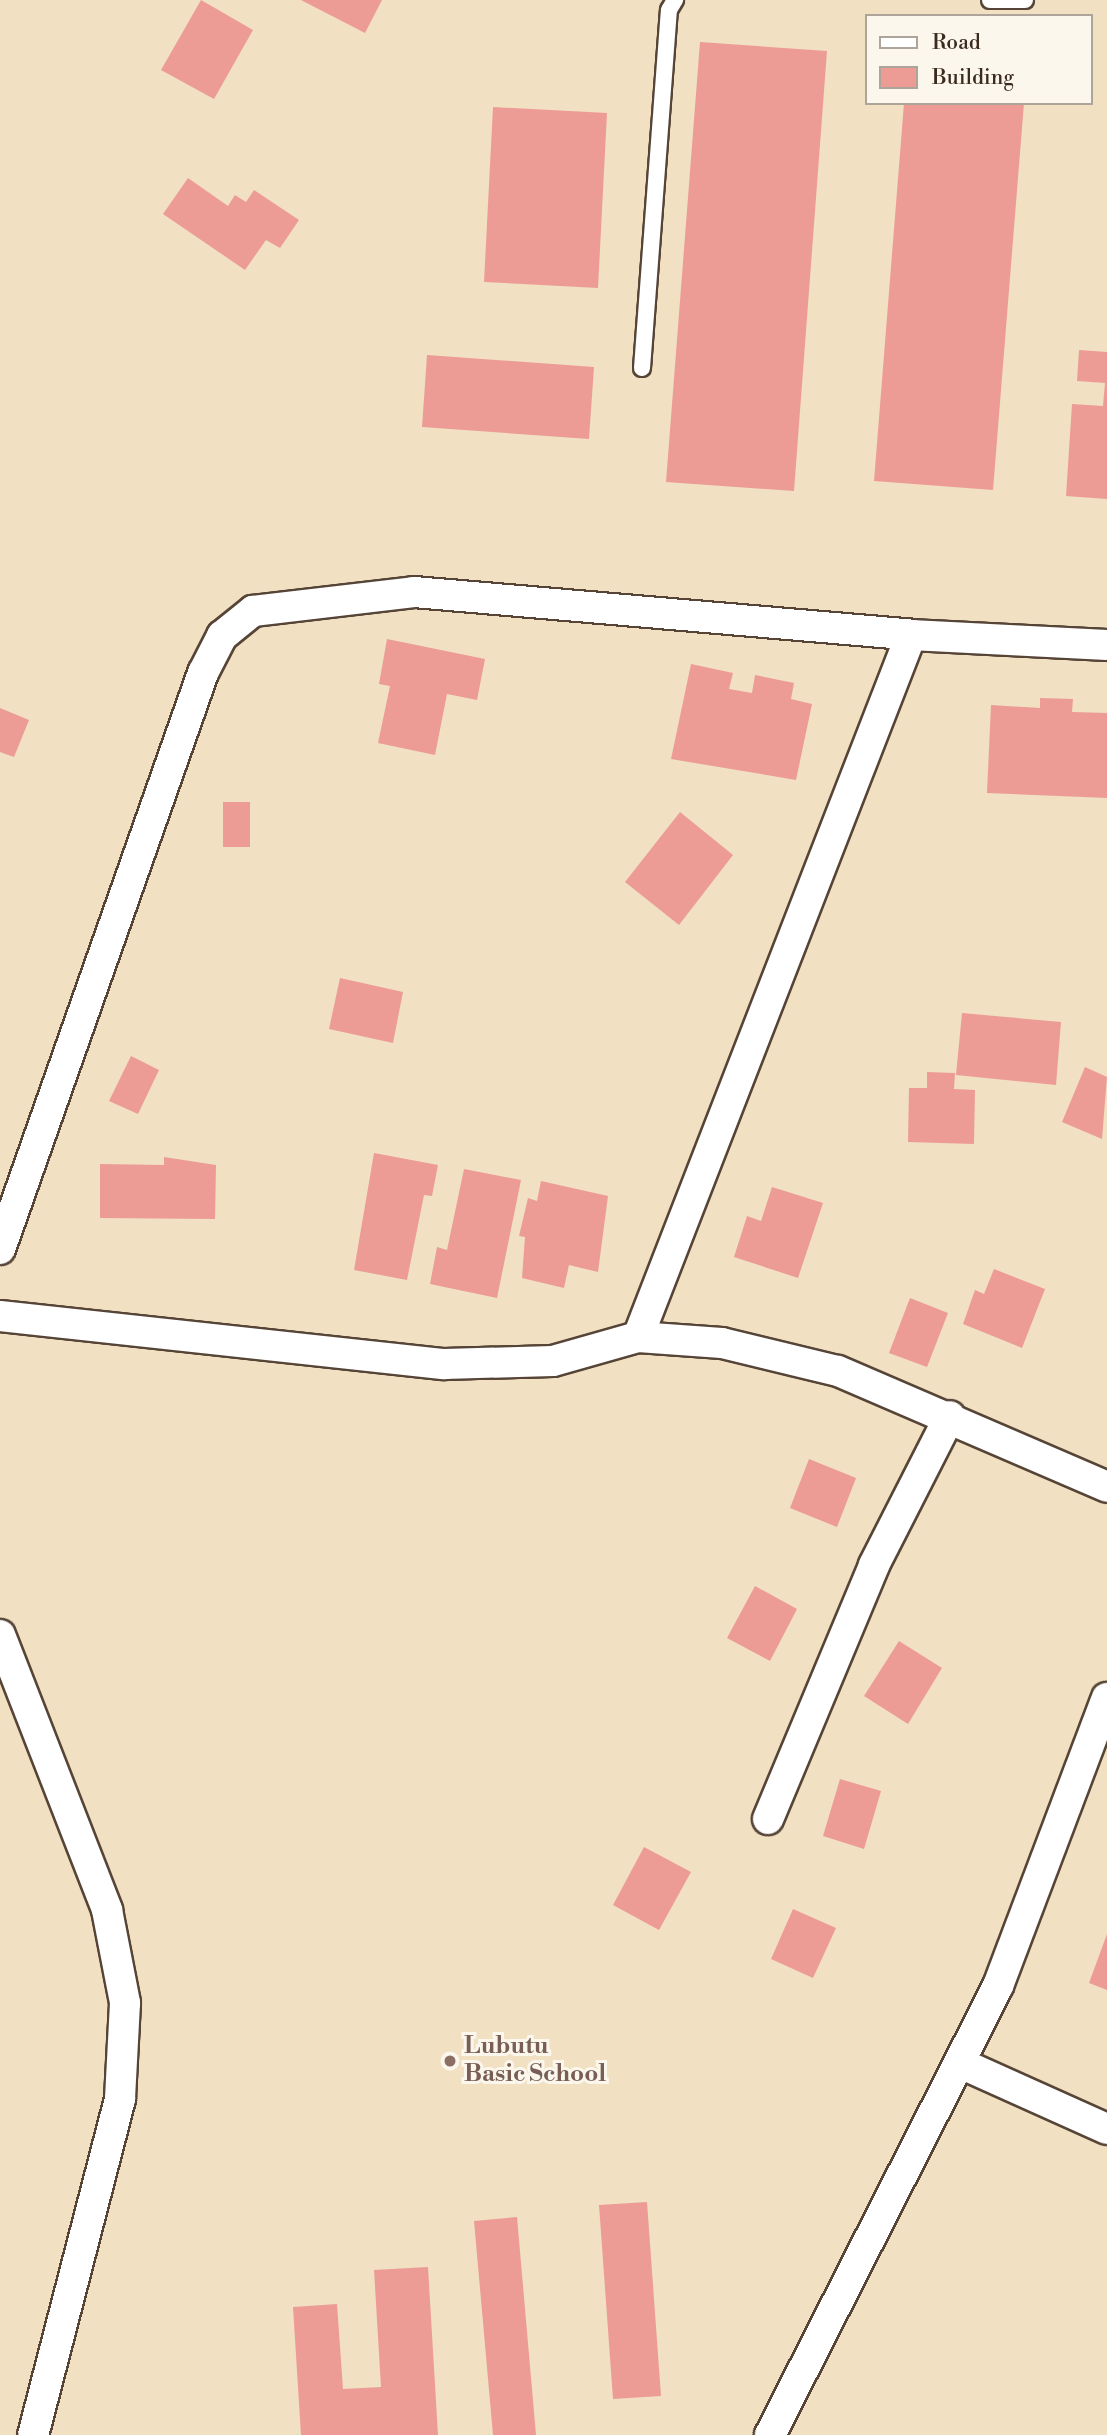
<!DOCTYPE html>
<html>
<head>
<meta charset="utf-8">
<style>
	body { margin:0 }
	#map { position:relative; width:1107px; height:2435px; overflow:hidden; background:#f1e0c2; font-family:"Libre Bodoni",serif }
	div>[style] { position:absolute }
	[style*='--x'] { left:calc(var(--x)*1px); top:calc(var(--y)*1px); width:calc(var(--w)*1px); rotate:calc(var(--a)*1deg) }
	.building>* { inset:0; background:#ec9c95 }
	.roads { filter:drop-shadow(2px 0 #564537) drop-shadow(-2px 0 #564537) drop-shadow(0 2px #564537) drop-shadow(0 -2px #564537) }
	.service>* { height:16px; margin:-8px; padding:0 8px; transform-origin:8px; border-radius:8px; background:#fff }
	.minor>* { height:30px; margin:-15px; padding:0 15px; transform-origin:15px; border-radius:15px; background:#fff }
	.dots>* { width:19px; height:19px; translate:-50% -50%; box-sizing:border-box; border:4px solid #fbf7ec; border-radius:50% }
	span { translate:-50% -50%; white-space:nowrap; text-align:center; line-height:1.15; -webkit-text-stroke:6px #fbf7ec; paint-order:stroke }
	.education-label { font-size:24px; color:#785e54; font-weight:700 }
	.left { translate:0 -50%; text-align:left }
	.legend { position:absolute; left:865px; top:14px; width:228px; height:91px; box-sizing:border-box; background:#fbf7ec; border:2px solid #aea59a; margin:0; padding:9px 12px; list-style:none; font-size:21px; color:#3b2a1e }
	.legend li { display:flex; align-items:center; gap:14px; height:35px }
	.legend b { width:35px; border:2px solid #aea59a }
</style>
</head>
<body>
<div id="map">
	<div class="building">
		<div style="clip-path:polygon(201px 0,253px 30px,214px 99px,161px 70px)"></div>
		<div style="clip-path:polygon(301px 0,382px 0,365px 33px)"></div>
		<div style="clip-path:polygon(700px 42px,827px 51px,794px 491px,666px 482px)"></div>
		<div style="clip-path:polygon(904px 103px,1024px 103px,993px 490px,874px 481px)"></div>
		<div style="clip-path:polygon(493px 107px,607px 113px,598px 288px,484px 282px)"></div>
		<div style="clip-path:polygon(188px 178px,228px 206px,235px 195px,246px 202px,254px 190px,299px 220px,280px 248px,266px 240px,245px 270px,163px 214px)"></div>
		<div style="clip-path:polygon(1079px 350px,1107px 352px,1107px 499px,1066px 496px,1072px 404px,1103px 406px,1105px 383px,1077px 381px)"></div>
		<div style="clip-path:polygon(427px 355px,594px 367px,589px 439px,422px 427px)"></div>
		<div style="clip-path:polygon(387px 639px,485px 659px,477px 700px,447px 694px,435px 755px,378px 743px,390px 686px,379px 684px)"></div>
		<div style="clip-path:polygon(691px 664px,733px 673px,729px 689px,752px 693px,755px 675px,794px 683px,791px 699px,812px 704px,796px 780px,671px 759px)"></div>
		<div style="clip-path:polygon(1040px 698px,1073px 699px,1072px 712px,1107px 713px,1107px 798px,987px 793px,991px 705px,1040px 708px)"></div>
		<div style="clip-path:polygon(0 708px,29px 720px,14px 757px,0 752px)"></div>
		<div style="clip-path:polygon(223px 802px,250px 802px,250px 847px,223px 847px)"></div>
		<div style="clip-path:polygon(680px 812px,733px 855px,679px 925px,625px 882px)"></div>
		<div style="clip-path:polygon(340px 978px,403px 992px,393px 1043px,329px 1029px)"></div>
		<div style="clip-path:polygon(962px 1013px,1061px 1022px,1056px 1085px,956px 1075px)"></div>
		<div style="clip-path:polygon(131px 1056px,159px 1070px,138px 1114px,109px 1101px)"></div>
		<div style="clip-path:polygon(1085px 1067px,1107px 1077px,1102px 1139px,1062px 1122px)"></div>
		<div style="clip-path:polygon(927px 1072px,955px 1073px,954px 1089px,975px 1090px,974px 1144px,908px 1142px,909px 1088px,927px 1088px)"></div>
		<div style="clip-path:polygon(374px 1153px,438px 1165px,432px 1196px,424px 1195px,407px 1280px,354px 1270px)"></div>
		<div style="clip-path:polygon(164px 1157px,216px 1165px,215px 1219px,100px 1218px,100px 1164px,164px 1165px)"></div>
		<div style="clip-path:polygon(464px 1169px,521px 1180px,497px 1298px,430px 1284px,437px 1247px,447px 1250px)"></div>
		<div style="clip-path:polygon(541px 1181px,608px 1196px,598px 1272px,569px 1265px,564px 1288px,522px 1278px,525px 1237px,519px 1236px,528px 1198px,537px 1201px)"></div>
		<div style="clip-path:polygon(772px 1187px,823px 1203px,798px 1278px,734px 1257px,747px 1216px,761px 1221px)"></div>
		<div style="clip-path:polygon(994px 1269px,1045px 1289px,1022px 1348px,963px 1324px,975px 1290px,984px 1294px)"></div>
		<div style="clip-path:polygon(910px 1298px,948px 1313px,927px 1367px,889px 1353px)"></div>
		<div style="clip-path:polygon(809px 1459px,856px 1478px,837px 1527px,790px 1508px)"></div>
		<div style="clip-path:polygon(755px 1586px,797px 1609px,770px 1661px,727px 1638px)"></div>
		<div style="clip-path:polygon(899px 1641px,942px 1668px,908px 1724px,864px 1696px)"></div>
		<div style="clip-path:polygon(840px 1779px,881px 1791px,864px 1849px,823px 1836px)"></div>
		<div style="clip-path:polygon(644px 1847px,691px 1872px,659px 1930px,613px 1905px)"></div>
		<div style="clip-path:polygon(793px 1909px,836px 1928px,813px 1978px,771px 1959px)"></div>
		<div style="clip-path:polygon(1107px 1934px,1107px 1990px,1089px 1983px)"></div>
		<div style="clip-path:polygon(647px 2202px,661px 2396px,613px 2399px,599px 2205px)"></div>
		<div style="clip-path:polygon(517px 2217px,536px 2435px,493px 2435px,474px 2221px)"></div>
		<div style="clip-path:polygon(428px 2267px,438px 2435px,301px 2435px,293px 2307px,337px 2304px,343px 2389px,381px 2387px,374px 2270px)"></div>
	</div>
	<div class="roads">
		<div class="service">
			<div style="--x:990;--y:0;--w:35;--a:0"></div>
			<div style="--x:642;--y:368;--w:359;--a:-85.7"></div>
			<div style="--x:669;--y:10;--w:12;--a:-59"></div>
		</div>
		<div class="minor">
			<div style="--x:0;--y:1249;--w:611;--a:-70.59"></div>
			<div style="--x:203;--y:673;--w:42;--a:-62.8"></div>
			<div style="--x:222;--y:636;--w:40;--a:-39"></div>
			<div style="--x:253;--y:611;--w:162;--a:-6.7"></div>
			<div style="--x:414;--y:592;--w:499;--a:4.9"></div>
			<div style="--x:911;--y:635;--w:196;--a:2.9"></div>
			<div style="--x:0;--y:1316;--w:447;--a:6.2"></div>
			<div style="--x:444;--y:1364;--w:109;--a:-1.6"></div>
			<div style="--x:553;--y:1361;--w:88;--a:-15.8"></div>
			<div style="--x:638;--y:1337;--w:753;--a:-68.75"></div>
			<div style="--x:638;--y:1337;--w:84;--a:4.1"></div>
			<div style="--x:722;--y:1343;--w:119;--a:13.6"></div>
			<div style="--x:838;--y:1371;--w:293;--a:23.3"></div>
			<div style="--x:0;--y:1635;--w:295;--a:68.7"></div>
			<div style="--x:107;--y:1910;--w:95;--a:79"></div>
			<div style="--x:125;--y:2003;--w:96;--a:93"></div>
			<div style="--x:120;--y:2099;--w:347;--a:104.5"></div>
			<div style="--x:768;--y:1819;--w:275;--a:-67.3"></div>
			<div style="--x:874;--y:1565;--w:167;--a:-63"></div>
			<div style="--x:960;--y:2063;--w:161;--a:24.2"></div>
			<div style="--x:770;--y:2435;--w:504;--a:-63.08"></div>
			<div style="--x:998;--y:1986;--w:308;--a:-69.3"></div>
		</div>
	</div>
	<div class="dots">
		<div style="left:450px;top:2061px;background:#8d6e63"></div>
	</div>
	<div class="education-label">
		<span class="left" style="left:464px;top:2061px">Lubutu<br>Basic School</span>
	</div>
	<ul class="legend">
	<li><b style="height:9px;background:#fff"></b>Road</li>
	<li><b style="height:19px;background:#ec9c95"></b>Building</li>
	</ul>
</div>
</body>
</html>
